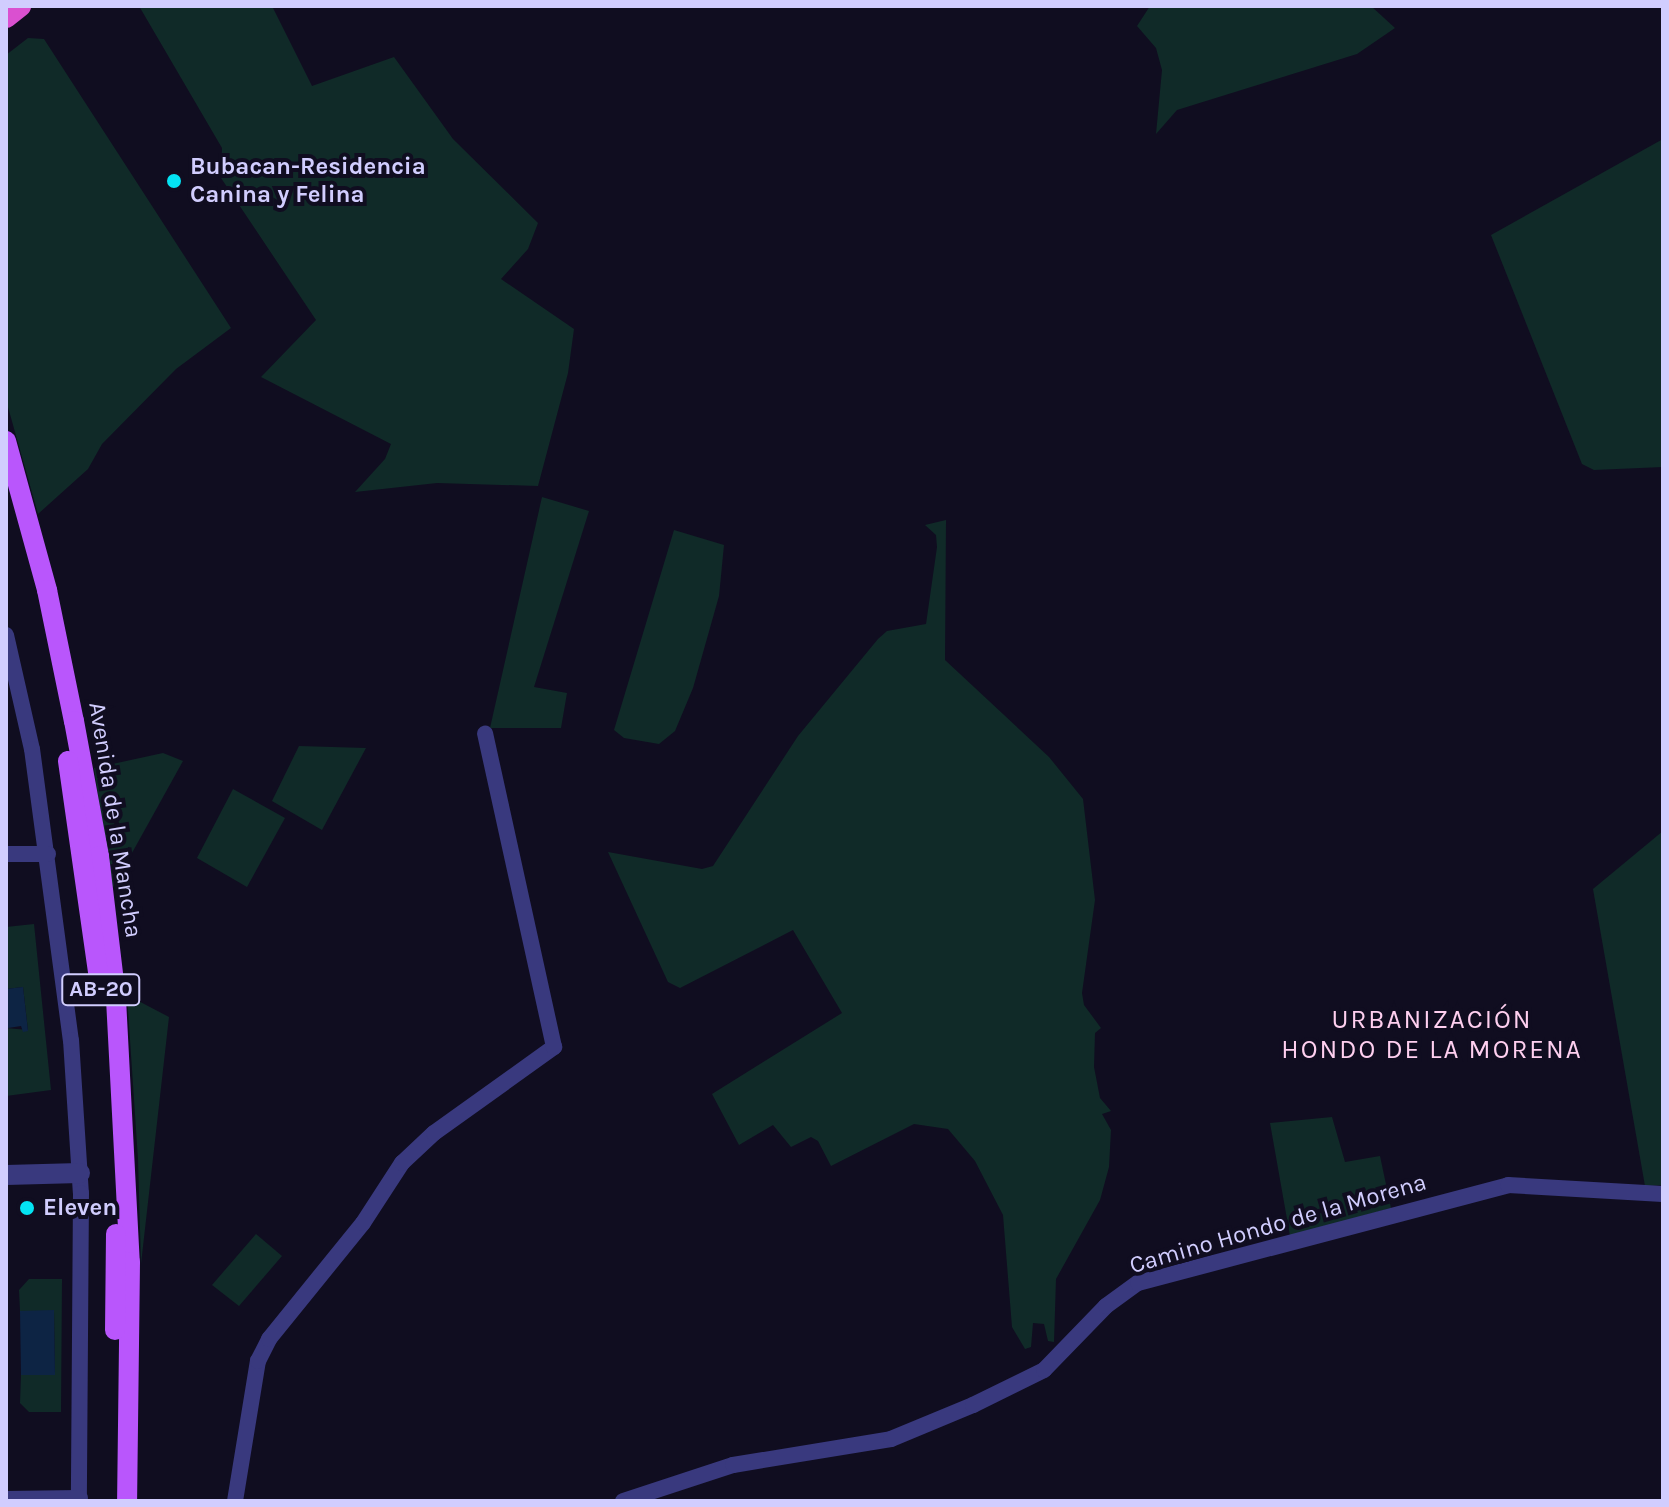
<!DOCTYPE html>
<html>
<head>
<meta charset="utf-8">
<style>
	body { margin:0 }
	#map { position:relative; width:1669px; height:1507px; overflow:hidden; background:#100d20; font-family:Karla,sans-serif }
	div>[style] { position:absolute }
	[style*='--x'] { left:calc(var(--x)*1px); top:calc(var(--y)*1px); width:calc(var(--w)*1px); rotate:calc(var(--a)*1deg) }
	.green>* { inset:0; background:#102a28 }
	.water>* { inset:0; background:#0d2444 }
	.minor>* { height:16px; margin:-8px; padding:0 8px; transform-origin:8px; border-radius:8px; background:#39397e }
	.tertiary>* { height:20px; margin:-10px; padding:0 10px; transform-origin:10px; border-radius:10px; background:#39397e }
	.primary>* { height:20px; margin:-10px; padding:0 10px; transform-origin:10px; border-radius:10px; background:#b956fc }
	.trunk>* { height:22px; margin:-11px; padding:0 11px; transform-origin:11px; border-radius:11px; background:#da50d0 }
	.dots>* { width:22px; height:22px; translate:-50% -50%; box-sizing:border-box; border:4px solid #100d20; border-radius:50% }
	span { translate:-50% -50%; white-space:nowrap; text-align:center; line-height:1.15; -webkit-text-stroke:8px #100d20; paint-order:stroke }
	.shield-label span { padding:2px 6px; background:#100d20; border:2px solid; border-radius:6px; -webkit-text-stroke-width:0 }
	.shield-label { font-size:22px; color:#d1cdfe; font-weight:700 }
	.poi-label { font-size:24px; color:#d1cdfe; font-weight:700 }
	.left { translate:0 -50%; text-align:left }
	.street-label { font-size:24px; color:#d1cdfe }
	.neighbourhood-label { font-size:26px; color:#fecfef; letter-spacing:2px }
	.frame { position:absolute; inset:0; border:8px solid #d1cdfe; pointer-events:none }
</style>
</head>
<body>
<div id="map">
	<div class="green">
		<div style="clip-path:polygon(139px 6px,272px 6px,312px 86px,394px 57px,453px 139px,538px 223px,528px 249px,501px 279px,574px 329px,568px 373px,538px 486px,437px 483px,355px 492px,385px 459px,391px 444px,261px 377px,316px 320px,221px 178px,222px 148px)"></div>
		<div style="clip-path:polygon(1150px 6px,1371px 6px,1395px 28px,1357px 54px,1177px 110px,1156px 134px,1162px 70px,1156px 48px,1137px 26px)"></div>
		<div style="clip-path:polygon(28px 38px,44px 39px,231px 328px,176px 369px,102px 444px,88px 469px,38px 514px,6px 400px,6px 55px)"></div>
		<div style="clip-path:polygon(1663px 139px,1663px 467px,1594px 470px,1582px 464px,1491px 235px)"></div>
		<div style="clip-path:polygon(542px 497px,589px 511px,534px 687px,567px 693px,561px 728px,490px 728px)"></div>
		<div style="clip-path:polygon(946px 520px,945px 660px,1049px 757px,1083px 799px,1095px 900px,1082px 993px,1084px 1005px,1101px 1028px,1095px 1033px,1094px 1067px,1100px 1098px,1111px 1111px,1102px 1114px,1111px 1130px,1109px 1167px,1100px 1200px,1056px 1279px,1054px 1342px,1048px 1341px,1044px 1324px,1033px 1323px,1031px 1347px,1025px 1349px,1012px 1327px,1003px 1215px,975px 1161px,948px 1129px,914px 1124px,831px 1166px,818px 1141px,811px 1137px,791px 1147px,773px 1125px,739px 1145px,712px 1094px,842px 1013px,793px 930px,680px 988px,668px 982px,608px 852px,702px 869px,713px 866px,798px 736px,878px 639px,887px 631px,926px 624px,937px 547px,936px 535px,925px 525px)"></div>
		<div style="clip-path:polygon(674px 530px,724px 545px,719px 596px,693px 688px,675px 731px,659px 744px,624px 738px,614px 730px)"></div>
		<div style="clip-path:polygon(299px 746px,366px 748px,322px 830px,272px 801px)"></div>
		<div style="clip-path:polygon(163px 753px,183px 761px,112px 889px,94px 768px)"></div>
		<div style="clip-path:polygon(233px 789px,285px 818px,247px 887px,197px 858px)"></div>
		<div style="clip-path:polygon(1663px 831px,1663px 1185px,1645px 1186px,1593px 889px)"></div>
		<div style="clip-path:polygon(34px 924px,51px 1090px,6px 1096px,6px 1028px,28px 1030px,23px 987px,6px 989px,6px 927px)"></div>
		<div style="clip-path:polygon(127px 995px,169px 1017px,141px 1264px,138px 1159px)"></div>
		<div style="clip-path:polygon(1332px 1117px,1345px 1162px,1380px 1156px,1391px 1208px,1290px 1236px,1270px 1123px)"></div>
		<div style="clip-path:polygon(256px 1234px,282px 1256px,239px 1306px,212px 1285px)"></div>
		<div style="clip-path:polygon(29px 1279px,62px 1279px,61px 1412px,29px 1412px,20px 1403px,21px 1375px,55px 1374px,54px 1311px,20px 1311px,19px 1290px)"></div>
	</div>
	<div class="water">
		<div style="clip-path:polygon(23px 987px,28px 1031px,23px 1032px,21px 1026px,8px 1028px,6px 1009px,6px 989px)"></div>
		<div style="clip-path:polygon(54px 1310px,55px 1375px,21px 1375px,20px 1311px)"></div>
	</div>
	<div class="minor">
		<div style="--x:6;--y:635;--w:117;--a:77.2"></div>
		<div style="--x:32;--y:749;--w:294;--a:82.4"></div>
		<div style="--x:71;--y:1040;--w:153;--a:86.3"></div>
		<div style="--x:81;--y:1193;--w:308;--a:90.4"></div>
		<div style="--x:6;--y:854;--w:42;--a:0"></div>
		<div style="--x:6;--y:1499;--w:74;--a:-0.8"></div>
		<div style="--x:235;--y:1501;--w:142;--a:-80.7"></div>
		<div style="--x:258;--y:1361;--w:25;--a:-63"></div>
		<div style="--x:269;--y:1339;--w:149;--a:-51"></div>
		<div style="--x:363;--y:1223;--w:72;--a:-57"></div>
		<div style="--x:402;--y:1163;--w:44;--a:-43.2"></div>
		<div style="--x:434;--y:1133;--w:148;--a:-35.6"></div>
		<div style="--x:554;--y:1047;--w:321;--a:-102.4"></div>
		<div style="--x:623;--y:1501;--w:116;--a:-18.1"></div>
		<div style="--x:733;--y:1465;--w:160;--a:-9.3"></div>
		<div style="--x:891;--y:1439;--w:89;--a:-22.5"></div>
		<div style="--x:973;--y:1405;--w:79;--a:-26.2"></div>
		<div style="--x:1044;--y:1370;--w:89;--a:-45.9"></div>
		<div style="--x:1106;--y:1306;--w:39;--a:-36"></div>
		<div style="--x:1138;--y:1283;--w:383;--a:-14.8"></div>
		<div style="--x:1508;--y:1185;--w:155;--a:3.3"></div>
	</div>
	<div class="tertiary">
		<div style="--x:6;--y:1175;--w:74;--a:-1.5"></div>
	</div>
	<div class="primary">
		<div style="--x:6;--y:441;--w:155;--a:74.6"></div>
		<div style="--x:47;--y:590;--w:134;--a:78.4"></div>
		<div style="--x:74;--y:721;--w:137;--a:79.5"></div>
		<div style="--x:99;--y:856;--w:144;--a:83.2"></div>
		<div style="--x:116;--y:999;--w:263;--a:87"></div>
		<div style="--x:130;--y:1262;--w:239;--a:90.7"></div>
		<div style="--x:68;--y:761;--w:227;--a:81.9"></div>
		<div style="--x:115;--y:1330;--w:96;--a:-89.4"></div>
	</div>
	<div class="trunk">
		<div style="--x:6;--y:17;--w:18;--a:-38"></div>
	</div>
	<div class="dots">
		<div style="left:174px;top:181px;background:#04e3f3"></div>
		<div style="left:27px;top:1208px;background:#04e3f3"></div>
	</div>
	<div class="shield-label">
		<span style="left:101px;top:990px">AB-20</span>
	</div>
	<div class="poi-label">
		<span class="left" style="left:190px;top:181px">Bubacan-Residencia<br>Canina y Felina</span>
		<span class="left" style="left:43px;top:1208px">Eleven</span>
	</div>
	<div class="street-label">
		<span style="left:115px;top:820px;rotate:81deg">Avenida de la Mancha</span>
		<span style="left:1278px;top:1224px;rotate:-16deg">Camino Hondo de la Morena</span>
	</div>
	<div class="neighbourhood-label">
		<span style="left:1432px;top:1035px">URBANIZACIÓN<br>HONDO DE LA MORENA</span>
	</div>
	<div class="frame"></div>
</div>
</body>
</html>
